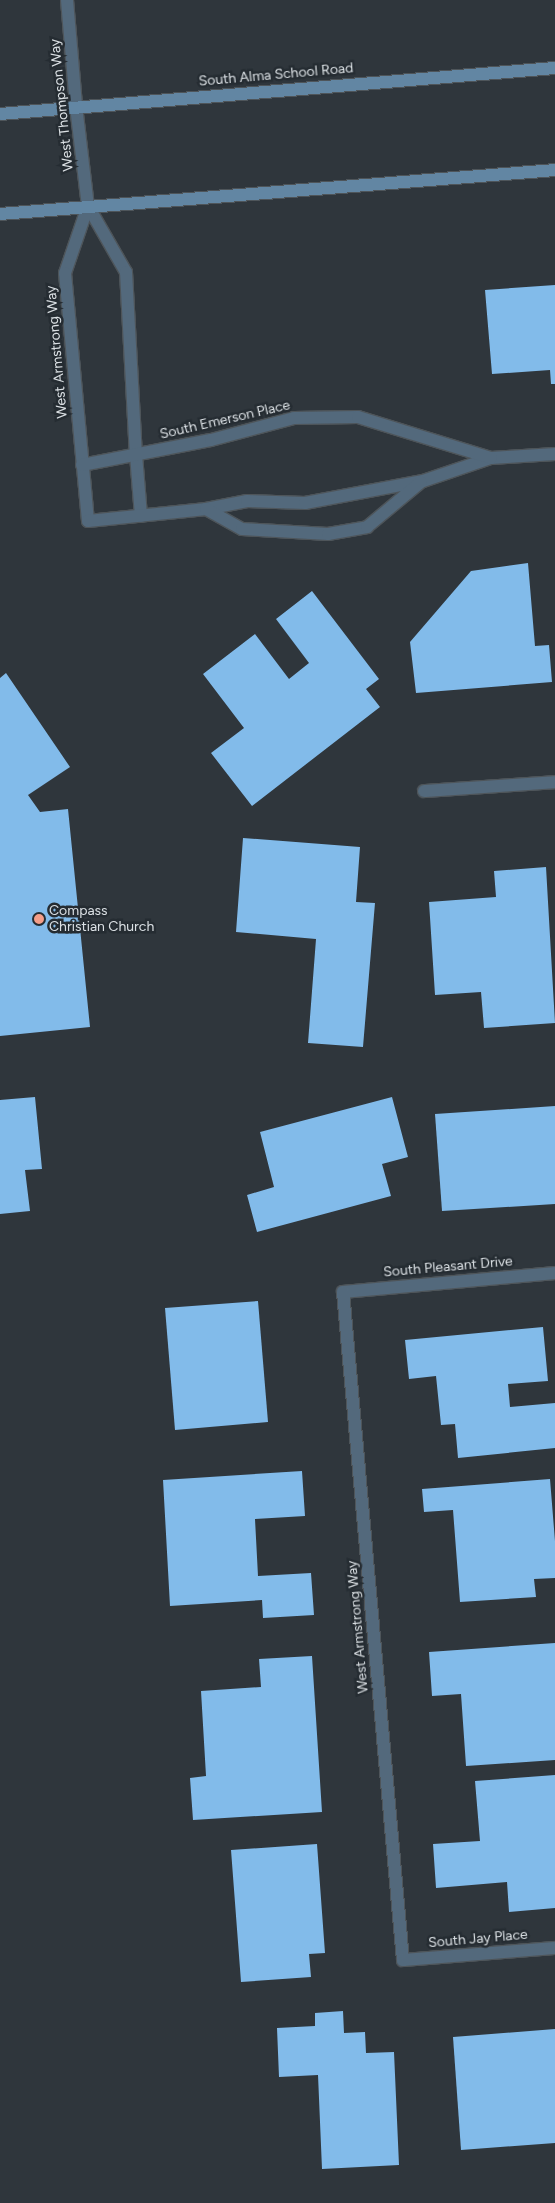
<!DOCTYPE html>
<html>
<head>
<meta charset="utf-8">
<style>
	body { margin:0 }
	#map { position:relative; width:555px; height:2203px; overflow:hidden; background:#2f363c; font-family:Figtree,sans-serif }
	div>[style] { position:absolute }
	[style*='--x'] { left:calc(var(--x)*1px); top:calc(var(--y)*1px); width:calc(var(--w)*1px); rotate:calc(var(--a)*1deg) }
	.building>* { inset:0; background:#82bbea }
	.roads { filter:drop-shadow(1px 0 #4e555a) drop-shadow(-1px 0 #4e555a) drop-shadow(0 1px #4e555a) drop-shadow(0 -1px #4e555a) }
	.street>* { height:12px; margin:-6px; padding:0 6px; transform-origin:6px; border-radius:6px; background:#53697c }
	.secondary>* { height:12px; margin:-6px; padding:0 6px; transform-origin:6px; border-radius:6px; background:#6286a3 }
	.dots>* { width:14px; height:14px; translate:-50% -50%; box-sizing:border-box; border:2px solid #252c32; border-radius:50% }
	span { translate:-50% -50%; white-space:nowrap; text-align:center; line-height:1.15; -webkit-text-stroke:5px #252c32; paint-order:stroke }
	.street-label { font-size:14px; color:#dbe0e4 }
	.poi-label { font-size:14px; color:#dbe0e4 }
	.left { translate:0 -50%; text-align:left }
</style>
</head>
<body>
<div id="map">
	<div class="building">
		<div style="clip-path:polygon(555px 285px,555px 384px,551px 384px,550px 370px,492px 374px,485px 290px)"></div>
		<div style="clip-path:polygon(528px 563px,535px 646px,549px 645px,552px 682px,416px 693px,410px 642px,471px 571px)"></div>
		<div style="clip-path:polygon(312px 591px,379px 679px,366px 689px,380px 707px,252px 806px,211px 753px,244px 728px,203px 674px,255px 634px,289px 679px,309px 663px,276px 619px)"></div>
		<div style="clip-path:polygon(6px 673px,70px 767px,28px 795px,40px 812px,68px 809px,90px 1027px,0 1036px,0 678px)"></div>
		<div style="clip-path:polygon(243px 838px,360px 847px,356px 902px,375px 903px,363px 1047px,308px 1043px,316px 939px,236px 932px)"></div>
		<div style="clip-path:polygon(546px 867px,555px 1023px,484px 1028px,481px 992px,435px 995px,429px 902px,496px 897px,494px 871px)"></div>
		<div style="clip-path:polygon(35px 1097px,42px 1169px,25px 1170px,30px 1211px,0 1214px,0 1100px)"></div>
		<div style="clip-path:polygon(392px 1097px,408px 1157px,382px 1164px,391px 1196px,257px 1232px,247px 1195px,274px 1187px,260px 1132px)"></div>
		<div style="clip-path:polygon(555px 1106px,555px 1204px,442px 1211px,435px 1114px)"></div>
		<div style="clip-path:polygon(258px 1301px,268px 1422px,175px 1430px,165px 1308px)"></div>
		<div style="clip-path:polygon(543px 1327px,548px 1381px,508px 1384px,510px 1407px,555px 1403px,555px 1448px,458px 1458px,455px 1424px,441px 1425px,436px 1376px,409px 1379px,405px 1340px)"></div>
		<div style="clip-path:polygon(302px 1471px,305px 1516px,255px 1519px,258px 1576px,311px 1573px,314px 1615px,263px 1618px,262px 1600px,170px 1606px,163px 1480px)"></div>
		<div style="clip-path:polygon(550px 1479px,555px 1541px,555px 1578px,534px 1579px,536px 1597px,460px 1602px,453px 1510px,424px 1512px,422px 1489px)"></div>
		<div style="clip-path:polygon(555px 1643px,555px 1760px,466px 1766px,461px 1694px,432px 1696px,429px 1652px)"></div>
		<div style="clip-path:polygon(312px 1656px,322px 1812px,193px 1820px,190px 1778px,206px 1776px,201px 1691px,261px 1687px,259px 1659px)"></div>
		<div style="clip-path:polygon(555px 1775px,555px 1908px,509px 1912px,507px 1882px,436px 1888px,433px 1844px,480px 1841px,475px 1781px)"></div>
		<div style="clip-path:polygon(317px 1844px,325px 1953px,309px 1954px,311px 1977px,241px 1982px,231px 1850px)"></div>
		<div style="clip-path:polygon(343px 2011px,344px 2033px,365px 2032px,366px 2053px,394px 2052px,399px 2165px,322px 2169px,318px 2075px,279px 2077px,277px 2028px,315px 2026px,315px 2013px)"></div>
		<div style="clip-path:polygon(555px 2029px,555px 2143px,461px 2150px,453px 2037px)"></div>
	</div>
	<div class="roads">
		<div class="street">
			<div style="--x:67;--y:0;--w:106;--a:85.1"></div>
			<div style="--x:76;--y:106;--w:101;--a:83.2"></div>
			<div style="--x:88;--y:206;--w:76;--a:60.1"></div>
			<div style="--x:126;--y:272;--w:183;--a:86.9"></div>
			<div style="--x:136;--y:455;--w:61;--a:85.3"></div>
			<div style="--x:88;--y:206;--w:71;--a:108.9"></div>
			<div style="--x:65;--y:273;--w:249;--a:84.7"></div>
			<div style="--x:88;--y:521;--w:119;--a:-5.8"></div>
			<div style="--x:206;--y:509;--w:42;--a:-11"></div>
			<div style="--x:247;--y:501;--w:58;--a:2"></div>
			<div style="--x:305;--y:503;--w:120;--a:-10.6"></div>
			<div style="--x:423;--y:481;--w:72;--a:-18.7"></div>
			<div style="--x:491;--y:458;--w:64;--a:-3.6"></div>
			<div style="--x:82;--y:465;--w:131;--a:-11"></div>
			<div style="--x:211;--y:440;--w:86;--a:-14.8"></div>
			<div style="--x:294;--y:418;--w:64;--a:-0.9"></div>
			<div style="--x:358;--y:417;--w:139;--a:17.1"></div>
			<div style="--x:206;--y:509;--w:41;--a:29.1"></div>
			<div style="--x:242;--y:529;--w:86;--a:3.3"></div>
			<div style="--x:328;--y:534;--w:40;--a:-10"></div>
			<div style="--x:367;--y:527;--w:70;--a:-39.8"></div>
			<div style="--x:424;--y:791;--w:131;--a:-3.9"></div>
			<div style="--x:555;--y:1273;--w:213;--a:174.9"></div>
			<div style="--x:343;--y:1292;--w:671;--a:84.87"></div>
			<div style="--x:403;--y:1960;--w:152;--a:-4.5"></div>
		</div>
		<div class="secondary">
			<div style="--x:0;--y:114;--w:557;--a:-4.74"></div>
			<div style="--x:0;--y:214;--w:557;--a:-4.53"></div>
		</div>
	</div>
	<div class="dots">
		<div style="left:39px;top:919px;background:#f49e89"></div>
	</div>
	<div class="street-label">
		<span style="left:276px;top:75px;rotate:-5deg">South Alma School Road</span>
		<span style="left:62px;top:105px;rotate:-96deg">West Thompson Way</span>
		<span style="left:57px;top:352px;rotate:-95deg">West Armstrong Way</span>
		<span style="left:225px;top:420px;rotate:-13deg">South Emerson Place</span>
		<span style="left:448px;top:1267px;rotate:-5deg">South Pleasant Drive</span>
		<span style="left:358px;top:1627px;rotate:-95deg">West Armstrong Way</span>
		<span style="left:478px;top:1939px;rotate:-5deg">South Jay Place</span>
	</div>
	<div class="poi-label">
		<span class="left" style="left:49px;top:919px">Compass<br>Christian Church</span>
	</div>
</div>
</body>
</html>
